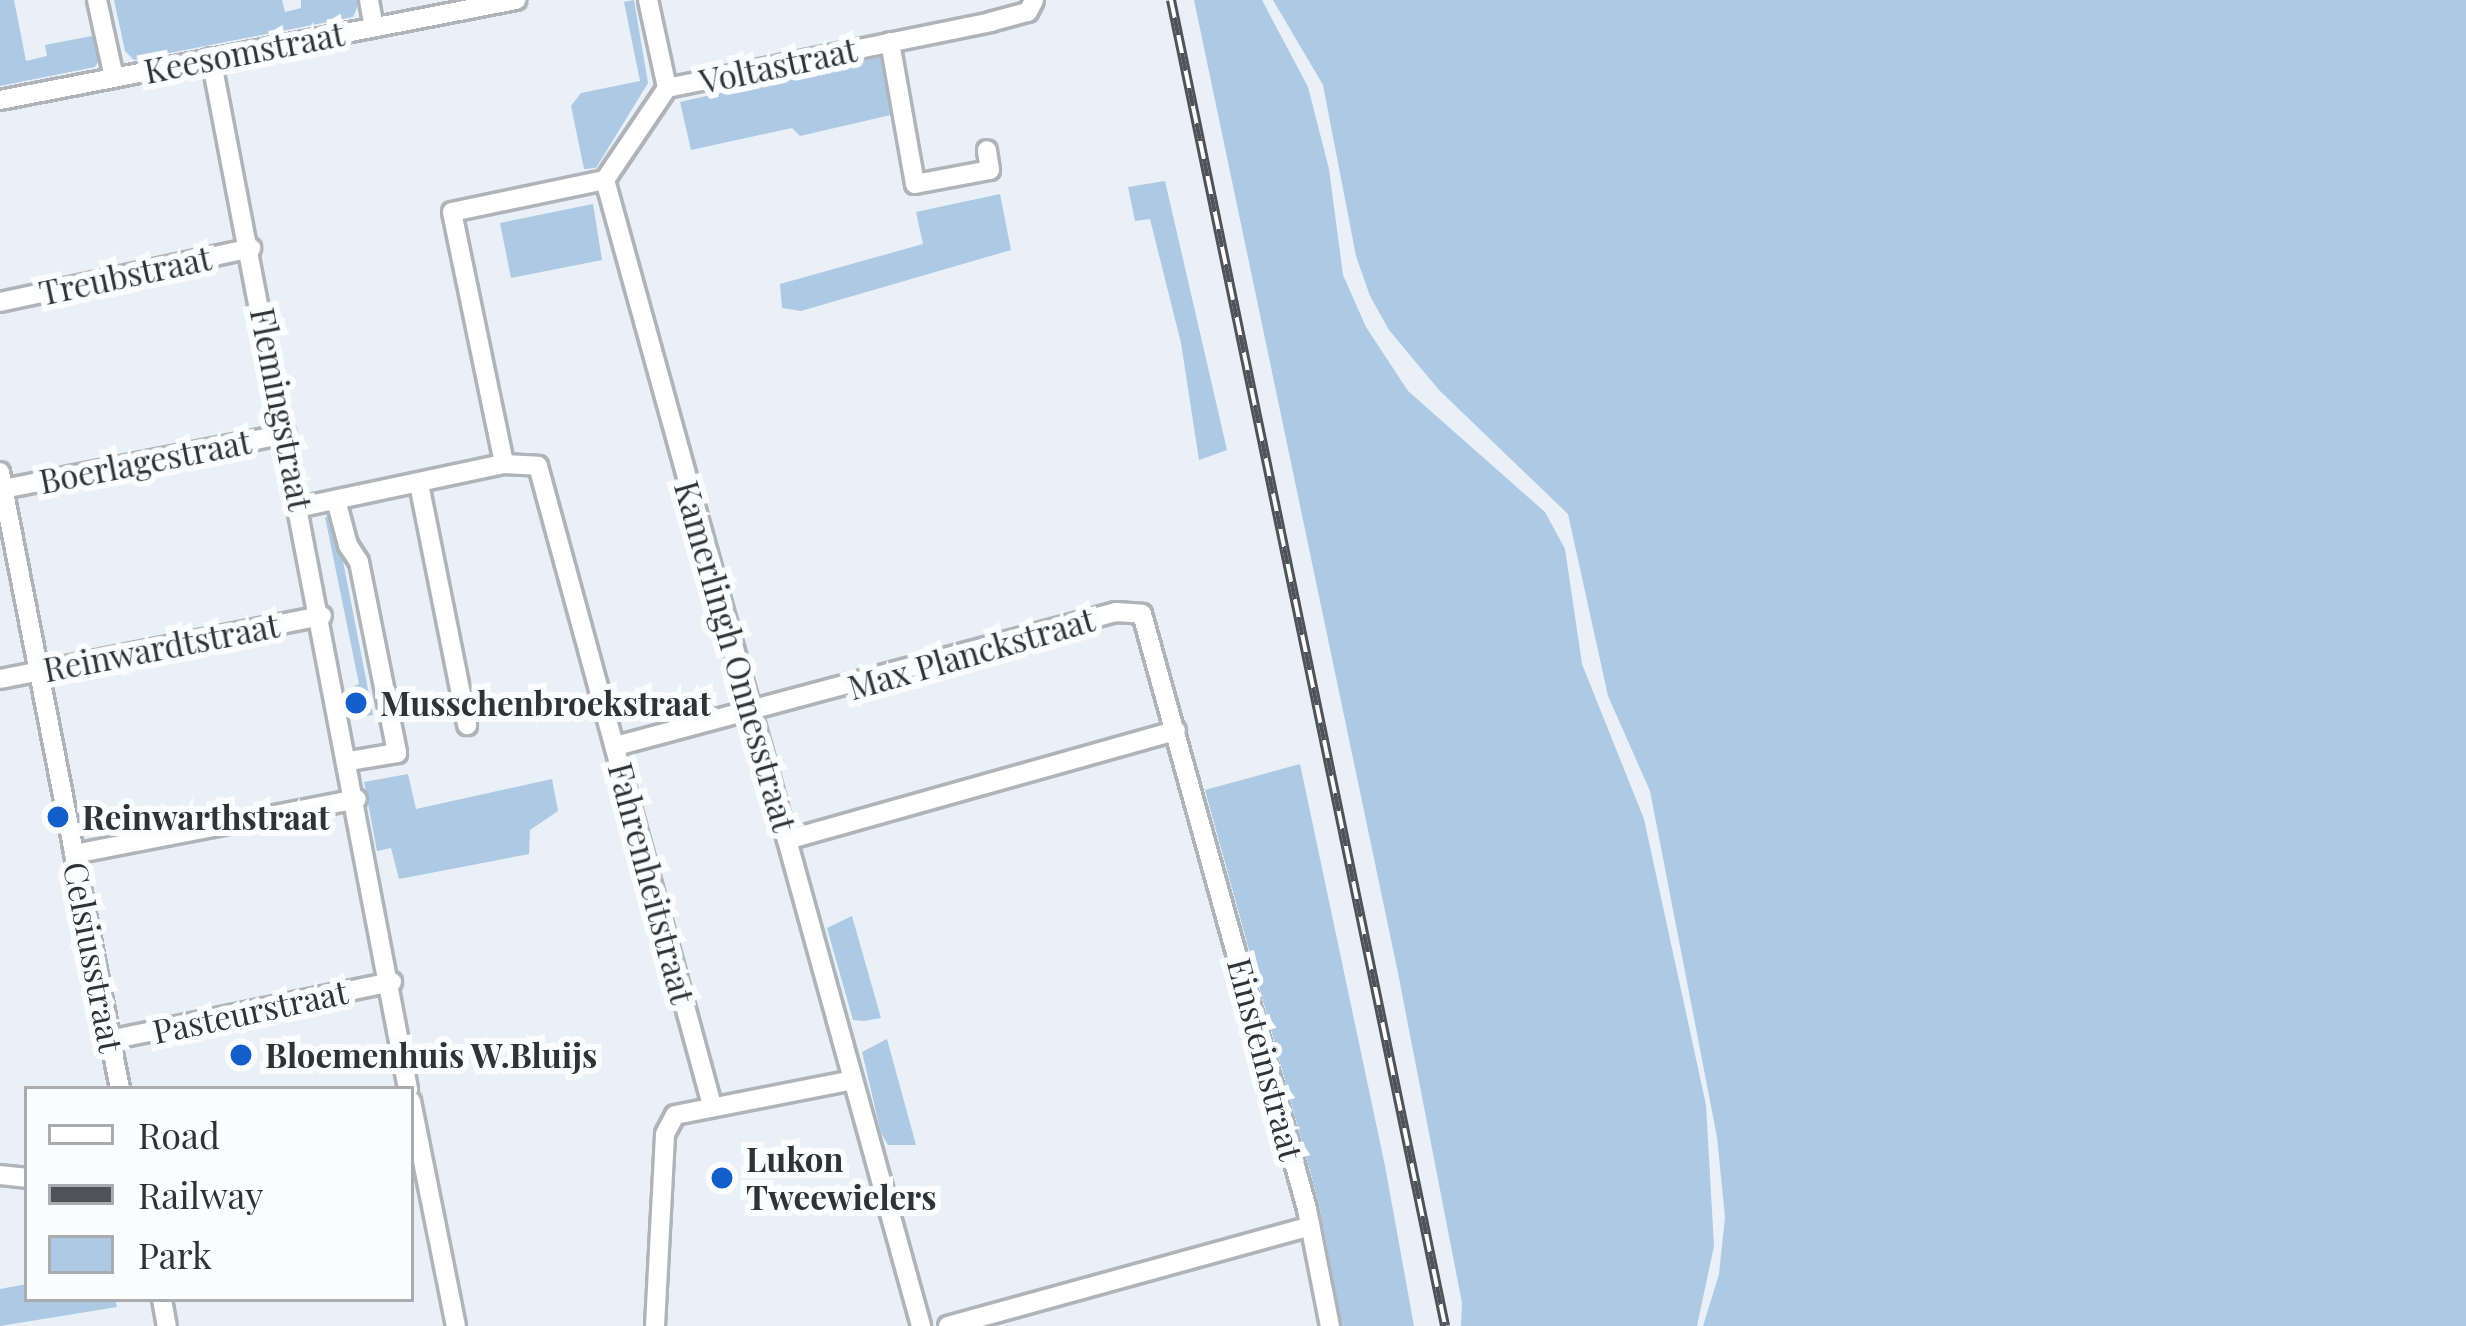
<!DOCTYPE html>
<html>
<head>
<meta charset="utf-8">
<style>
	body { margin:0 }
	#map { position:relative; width:2466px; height:1326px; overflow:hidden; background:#e9f0f7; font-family:"Playfair Display",serif }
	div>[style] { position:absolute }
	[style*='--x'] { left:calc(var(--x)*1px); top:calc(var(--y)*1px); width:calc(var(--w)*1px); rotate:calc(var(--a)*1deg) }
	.green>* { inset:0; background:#aec9e3 }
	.roads { filter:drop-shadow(3px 0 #aeb4ba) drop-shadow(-3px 0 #aeb4ba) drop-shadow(0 3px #aeb4ba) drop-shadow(0 -3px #aeb4ba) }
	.minor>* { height:18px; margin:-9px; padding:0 9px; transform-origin:9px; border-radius:9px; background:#fff }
	.rail>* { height:10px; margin-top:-5px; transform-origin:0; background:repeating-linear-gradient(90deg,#fbfcfe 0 18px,#4f5256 0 36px); box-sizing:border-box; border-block:3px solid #4f5256 }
	.dots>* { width:33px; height:33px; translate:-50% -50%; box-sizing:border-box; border:6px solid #fbfcfe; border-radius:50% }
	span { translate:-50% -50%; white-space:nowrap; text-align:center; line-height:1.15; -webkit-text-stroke:12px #fbfcfe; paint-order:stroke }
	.street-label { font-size:33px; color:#303235 }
	.poi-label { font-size:33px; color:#303235; font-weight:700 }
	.left { translate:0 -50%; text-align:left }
	.legend { position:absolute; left:24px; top:1086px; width:390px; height:216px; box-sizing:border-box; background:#fbfcfe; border:3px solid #aaabae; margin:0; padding:15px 21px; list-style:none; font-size:36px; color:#303235 }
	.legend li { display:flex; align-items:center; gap:24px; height:60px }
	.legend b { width:60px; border:3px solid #aaabae }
</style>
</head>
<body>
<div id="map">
	<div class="green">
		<div style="clip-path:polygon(0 0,14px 0,26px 61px,47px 56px,45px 45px,97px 35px,101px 57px,95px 67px,0 86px)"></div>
		<div style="clip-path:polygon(114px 0,282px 0,285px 12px,301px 8px,301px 0,357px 0,357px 8px,353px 17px,134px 60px,125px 51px)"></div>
		<div style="clip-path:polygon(634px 0,648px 83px,596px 168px,584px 169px,571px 106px,581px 93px,640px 81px,624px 2px)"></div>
		<div style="clip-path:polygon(1194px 0,1262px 0,1308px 87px,1329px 169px,1343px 275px,1366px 327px,1408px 391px,1545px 512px,1565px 549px,1582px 664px,1644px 819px,1706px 1105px,1714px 1246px,1697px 1326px,1461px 1326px,1462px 1303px,1398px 973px)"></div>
		<div style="clip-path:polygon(1273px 0,2466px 0,2466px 1326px,1703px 1326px,1719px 1274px,1725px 1217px,1717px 1137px,1650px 791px,1608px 696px,1568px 514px,1439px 390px,1389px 330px,1370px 296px,1356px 256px,1323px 85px)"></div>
		<div style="clip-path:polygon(880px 57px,895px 114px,800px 136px,792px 128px,691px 150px,680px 102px)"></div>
		<div style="clip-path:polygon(1165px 181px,1227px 450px,1199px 460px,1181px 343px,1150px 219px,1135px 221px,1128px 187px)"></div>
		<div style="clip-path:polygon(1000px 194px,1011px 250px,801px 311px,782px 308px,780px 284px,923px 244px,916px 212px)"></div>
		<div style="clip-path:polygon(593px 204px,602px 260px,511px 278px,500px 223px)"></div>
		<div style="clip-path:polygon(334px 515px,373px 715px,358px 717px,352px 687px,359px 684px,325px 517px)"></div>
		<div style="clip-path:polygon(1300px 764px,1385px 1166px,1414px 1326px,1342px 1326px,1319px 1204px,1205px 790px)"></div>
		<div style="clip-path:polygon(408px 774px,416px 809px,552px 779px,558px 811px,530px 830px,529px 854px,399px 879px,391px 848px,377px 851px,364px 782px)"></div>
		<div style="clip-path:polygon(852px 916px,881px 1018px,864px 1021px,853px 1020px,827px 928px)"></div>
		<div style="clip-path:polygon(887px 1039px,916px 1145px,888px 1145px,881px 1133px,862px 1052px)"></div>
		<div style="clip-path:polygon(27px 1284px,27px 1299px,115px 1299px,117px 1307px,0 1326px,0 1289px)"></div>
	</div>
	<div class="roads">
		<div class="minor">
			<div style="--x:97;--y:0;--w:79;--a:77.6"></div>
			<div style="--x:369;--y:0;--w:27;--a:80"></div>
			<div style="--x:648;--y:0;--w:90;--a:77.8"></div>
			<div style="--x:667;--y:88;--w:111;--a:124"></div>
			<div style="--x:605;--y:180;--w:1189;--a:74.58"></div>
			<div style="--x:890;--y:42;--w:144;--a:80"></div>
			<div style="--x:915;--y:184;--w:76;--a:-10.6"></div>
			<div style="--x:990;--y:170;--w:20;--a:-99"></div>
			<div style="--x:211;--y:58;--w:1050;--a:79.18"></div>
			<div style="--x:667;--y:88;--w:330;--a:-11.5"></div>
			<div style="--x:990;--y:22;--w:39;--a:-15"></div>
			<div style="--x:1028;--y:12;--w:13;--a:-63"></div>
			<div style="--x:0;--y:100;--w:526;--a:-10.97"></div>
			<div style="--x:605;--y:180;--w:156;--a:168.2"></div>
			<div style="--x:452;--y:212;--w:257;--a:78.3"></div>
			<div style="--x:504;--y:464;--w:34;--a:3"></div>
			<div style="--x:538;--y:466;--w:662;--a:74.77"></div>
			<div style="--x:0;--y:302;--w:257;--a:-12.1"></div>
			<div style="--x:0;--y:472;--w:629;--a:78.99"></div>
			<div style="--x:419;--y:484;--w:246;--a:78.7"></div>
			<div style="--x:3;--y:489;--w:288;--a:-11"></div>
			<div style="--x:336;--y:500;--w:47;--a:75.1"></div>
			<div style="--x:348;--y:545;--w:20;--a:57"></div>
			<div style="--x:359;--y:562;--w:195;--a:78.7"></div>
			<div style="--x:397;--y:753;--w:49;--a:170.5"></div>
			<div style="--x:301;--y:507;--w:208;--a:-12"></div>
			<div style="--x:0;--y:679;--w:328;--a:-11.1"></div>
			<div style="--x:616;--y:746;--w:518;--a:-15"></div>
			<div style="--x:1116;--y:612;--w:26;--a:4"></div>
			<div style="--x:1142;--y:614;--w:617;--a:74.5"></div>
			<div style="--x:1307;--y:1209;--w:119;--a:78.9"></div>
			<div style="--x:787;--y:840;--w:404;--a:-15.7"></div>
			<div style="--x:74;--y:854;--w:288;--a:-11"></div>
			<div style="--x:109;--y:1040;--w:289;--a:-11.6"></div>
			<div style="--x:411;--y:1101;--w:229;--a:78.7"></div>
			<div style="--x:0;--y:1175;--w:27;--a:6"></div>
			<div style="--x:162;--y:1299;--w:27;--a:80"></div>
			<div style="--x:655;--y:1326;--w:192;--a:-87"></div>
			<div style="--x:665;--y:1134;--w:21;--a:-62"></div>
			<div style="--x:675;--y:1115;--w:181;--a:-11.1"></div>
			<div style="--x:948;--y:1326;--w:376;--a:-15.4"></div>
		</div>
	</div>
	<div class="rail">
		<div style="--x:1171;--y:0;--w:1354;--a:78.32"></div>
	</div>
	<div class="dots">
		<div style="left:356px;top:703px;background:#135fc9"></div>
		<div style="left:58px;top:817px;background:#135fc9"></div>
		<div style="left:241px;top:1055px;background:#135fc9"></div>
		<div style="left:722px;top:1178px;background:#135fc9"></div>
	</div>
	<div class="street-label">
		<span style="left:244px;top:52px;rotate:-11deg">Keesomstraat</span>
		<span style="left:778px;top:65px;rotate:-12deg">Voltastraat</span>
		<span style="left:125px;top:275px;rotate:-12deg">Treubstraat</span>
		<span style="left:282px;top:409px;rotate:79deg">Flemingstraat</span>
		<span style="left:145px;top:461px;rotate:-11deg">Boerlagestraat</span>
		<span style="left:161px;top:647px;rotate:-11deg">Reinwardtstraat</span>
		<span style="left:971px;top:653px;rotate:-16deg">Max Planckstraat</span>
		<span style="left:736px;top:656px;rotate:74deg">Kamerlingh Onnesstraat</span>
		<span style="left:652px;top:883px;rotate:75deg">Fahrenheitstraat</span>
		<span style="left:94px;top:957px;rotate:79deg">Celsiusstraat</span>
		<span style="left:250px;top:1011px;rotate:-12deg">Pasteurstraat</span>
		<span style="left:1266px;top:1059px;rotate:75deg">Einsteinstraat</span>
	</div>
	<div class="poi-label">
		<span class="left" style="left:380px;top:703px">Musschenbroekstraat</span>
		<span class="left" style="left:82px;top:817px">Reinwarthstraat</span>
		<span class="left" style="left:265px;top:1055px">Bloemenhuis W.Bluijs</span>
		<span class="left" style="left:746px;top:1178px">Lukon<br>Tweewielers</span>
	</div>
	<ul class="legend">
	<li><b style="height:15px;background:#fff"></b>Road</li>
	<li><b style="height:15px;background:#4f5256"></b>Railway</li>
	<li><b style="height:33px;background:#aec9e3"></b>Park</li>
	</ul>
</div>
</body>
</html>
